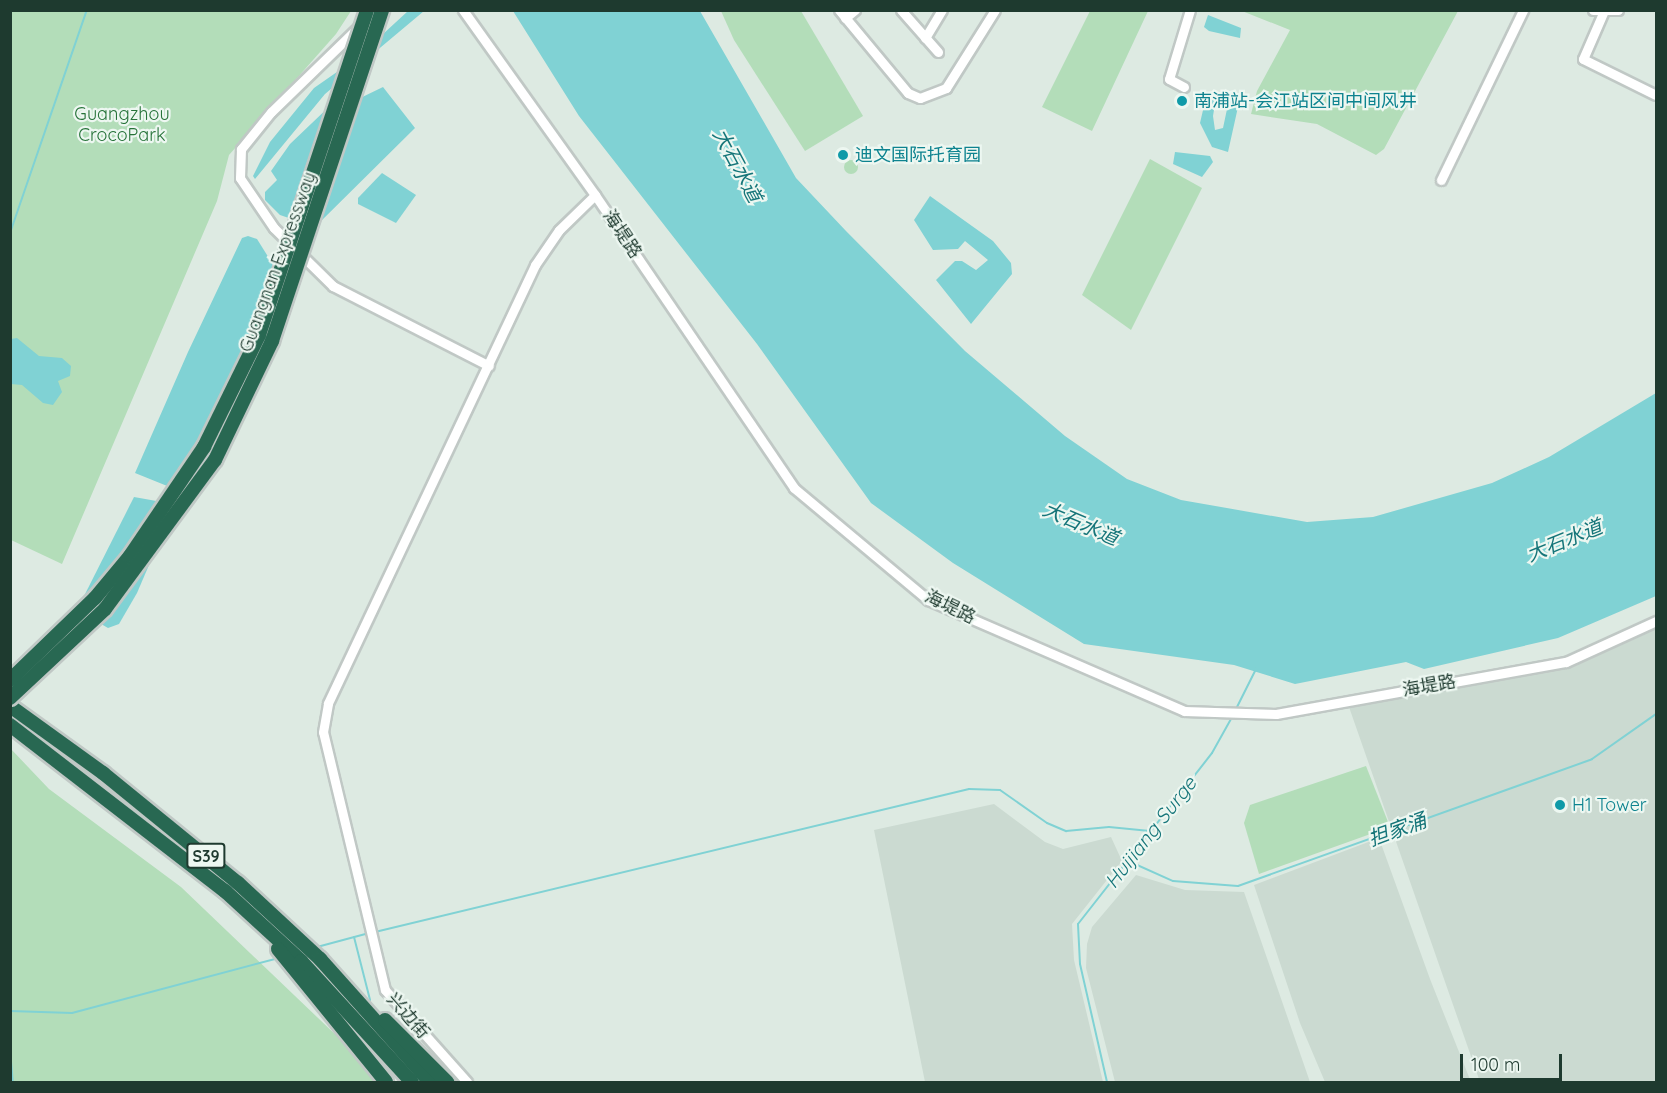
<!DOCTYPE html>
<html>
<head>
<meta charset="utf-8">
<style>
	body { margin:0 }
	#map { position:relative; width:1667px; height:1093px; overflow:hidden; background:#ddeae2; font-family:Quicksand,"Noto Sans SC",sans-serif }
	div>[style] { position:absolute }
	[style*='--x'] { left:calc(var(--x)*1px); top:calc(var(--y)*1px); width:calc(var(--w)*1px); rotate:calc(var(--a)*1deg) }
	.built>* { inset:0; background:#cbdad1 }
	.green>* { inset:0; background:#b3ddb9 }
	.round { border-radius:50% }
	.water>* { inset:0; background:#80d2d4 }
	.stream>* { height:2px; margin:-1px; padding:0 1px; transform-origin:1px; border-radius:1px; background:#80d2d4 }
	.roads { filter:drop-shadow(2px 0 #c0c8c5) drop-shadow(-2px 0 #c0c8c5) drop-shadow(0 2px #c0c8c5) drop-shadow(0 -2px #c0c8c5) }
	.minor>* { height:9px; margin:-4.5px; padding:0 4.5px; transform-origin:4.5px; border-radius:4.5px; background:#fff }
	.highway>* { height:14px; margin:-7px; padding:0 7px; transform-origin:7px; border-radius:7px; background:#286852 }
	.bridges { filter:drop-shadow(2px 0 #c0c8c5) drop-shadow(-2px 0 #c0c8c5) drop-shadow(0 2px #c0c8c5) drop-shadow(0 -2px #c0c8c5) }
	.highway-bridge>* { height:14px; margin:-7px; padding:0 7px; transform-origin:7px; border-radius:7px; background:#286852 }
	.dots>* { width:16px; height:16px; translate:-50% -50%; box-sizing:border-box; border:3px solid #edf7f1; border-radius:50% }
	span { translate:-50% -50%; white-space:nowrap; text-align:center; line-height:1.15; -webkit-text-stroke:4.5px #edf7f1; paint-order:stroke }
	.shield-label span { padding:2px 4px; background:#edf7f1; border:2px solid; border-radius:4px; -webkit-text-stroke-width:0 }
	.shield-label { font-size:16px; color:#1e3a2f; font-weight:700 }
	.culture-label { font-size:18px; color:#0d838f }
	.left { translate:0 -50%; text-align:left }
	.park-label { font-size:18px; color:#267339 }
	.street-label { font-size:18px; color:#1e3a2f }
	.water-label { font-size:20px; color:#157579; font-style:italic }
	.frame { position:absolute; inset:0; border:12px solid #1e3a2f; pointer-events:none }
	.scale { position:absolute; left:1460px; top:1054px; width:102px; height:27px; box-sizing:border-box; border:3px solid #1e3a2f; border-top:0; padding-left:8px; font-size:18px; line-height:21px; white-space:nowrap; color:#1e3a2f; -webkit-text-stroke:4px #edf7f1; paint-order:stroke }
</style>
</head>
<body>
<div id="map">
	<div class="built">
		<div style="clip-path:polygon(1656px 626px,1656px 1082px,1480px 1082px,1349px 707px,1565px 667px)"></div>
		<div style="clip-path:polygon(994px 804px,1045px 842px,1063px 849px,1111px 837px,1122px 861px,1072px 924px,1074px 960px,1103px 1082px,925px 1082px,874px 830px)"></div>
		<div style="clip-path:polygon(1379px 838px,1430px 979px,1471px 1082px,1325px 1082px,1300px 1023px,1254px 885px)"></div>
		<div style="clip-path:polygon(1136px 875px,1185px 890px,1244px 892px,1310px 1082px,1115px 1082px,1086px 968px,1087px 944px,1092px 927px)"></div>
	</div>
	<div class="green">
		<div style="clip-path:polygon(10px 11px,351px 11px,336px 34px,229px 155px,217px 201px,62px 564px,11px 540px)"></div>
		<div style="clip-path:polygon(721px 11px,801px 11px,863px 116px,805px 151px,734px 40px)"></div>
		<div style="clip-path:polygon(1090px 11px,1148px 11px,1092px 131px,1042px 107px)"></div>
		<div style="clip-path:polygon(1242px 11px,1458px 11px,1384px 149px,1376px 155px,1317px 124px,1251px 114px,1257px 91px,1290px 30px)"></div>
		<div style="clip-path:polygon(1150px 159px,1202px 188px,1131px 330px,1082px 295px)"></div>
		<div class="round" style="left:844px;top:160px;width:14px;height:14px"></div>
		<div style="clip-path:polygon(10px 748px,49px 789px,181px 887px,385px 1082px,11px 1082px)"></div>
		<div style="clip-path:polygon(1366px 766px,1390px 827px,1259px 874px,1244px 823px,1250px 805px)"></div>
	</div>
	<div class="water">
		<div style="clip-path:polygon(408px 11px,424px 11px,325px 94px,255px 179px,253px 176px,270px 142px,314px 88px,357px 58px)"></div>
		<div style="clip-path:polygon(513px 11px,700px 11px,796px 178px,846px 231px,965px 351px,1065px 436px,1127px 479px,1181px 500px,1307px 522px,1373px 517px,1492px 483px,1549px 457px,1656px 393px,1656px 596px,1558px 638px,1424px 669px,1406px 662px,1295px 684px,1234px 665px,1084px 644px,953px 563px,871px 503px,757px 344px,579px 116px)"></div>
		<div style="clip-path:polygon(1208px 15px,1241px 28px,1240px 38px,1209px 31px,1204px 27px)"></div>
		<div style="clip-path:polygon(383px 87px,415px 128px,315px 227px,280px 215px,265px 200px,265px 192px,277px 180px,271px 171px,290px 144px,334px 102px,350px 103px)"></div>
		<div style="clip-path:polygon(1217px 92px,1213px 116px,1215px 130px,1223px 128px,1230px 95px,1240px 98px,1228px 152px,1212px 147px,1200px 123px,1207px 93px)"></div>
		<div style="clip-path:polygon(1175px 152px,1210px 156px,1213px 162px,1202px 177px,1173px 164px)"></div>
		<div style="clip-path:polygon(382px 173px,416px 195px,396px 223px,358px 204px,358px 198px)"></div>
		<div style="clip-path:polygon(930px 196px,993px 241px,1011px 263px,1012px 274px,971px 324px,936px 280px,955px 261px,962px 261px,976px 270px,988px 260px,965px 241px,958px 249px,933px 250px,914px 220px)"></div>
		<div style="clip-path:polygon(248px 236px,257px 239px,282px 279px,260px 321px,206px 464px,187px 494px,135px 473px,188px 352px,242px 238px)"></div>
		<div style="clip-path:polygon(17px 338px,39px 356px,62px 358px,71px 366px,70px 376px,58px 381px,62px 392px,53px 405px,43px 403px,22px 385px,11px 384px,11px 339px)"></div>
		<div style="clip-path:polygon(134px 497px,162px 502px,173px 509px,137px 593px,119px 624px,108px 628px,77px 610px)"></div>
	</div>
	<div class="stream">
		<div style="--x:10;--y:233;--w:236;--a:-71"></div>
		<div style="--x:1236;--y:709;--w:45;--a:-63.4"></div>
		<div style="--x:1126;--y:860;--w:51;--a:24.1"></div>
		<div style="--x:1173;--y:881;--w:65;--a:4.4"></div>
		<div style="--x:1238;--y:886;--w:376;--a:-19.7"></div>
		<div style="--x:1592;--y:759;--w:78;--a:-35.1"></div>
		<div style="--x:375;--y:932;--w:611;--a:-13.54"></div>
		<div style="--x:969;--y:789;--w:31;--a:2"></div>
		<div style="--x:1000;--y:790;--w:57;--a:35.1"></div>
		<div style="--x:1047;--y:823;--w:21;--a:23"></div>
		<div style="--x:1066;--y:831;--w:43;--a:-5.3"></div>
		<div style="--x:1109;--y:827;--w:41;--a:5.6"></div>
		<div style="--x:354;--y:937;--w:65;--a:75.7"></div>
		<div style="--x:317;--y:947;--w:54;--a:-15.1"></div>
		<div style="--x:10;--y:1011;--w:62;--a:1.8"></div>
		<div style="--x:72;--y:1013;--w:214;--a:-14.9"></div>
		<div style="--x:10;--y:1050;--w:32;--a:85"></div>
		<div style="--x:1107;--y:1082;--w:121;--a:-102.9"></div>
		<div style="--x:1080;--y:964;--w:40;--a:-92.9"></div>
		<div style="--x:1078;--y:924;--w:217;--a:-51.9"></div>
		<div style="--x:1212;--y:753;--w:41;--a:-60.9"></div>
	</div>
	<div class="roads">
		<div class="minor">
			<div style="--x:376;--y:10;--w:146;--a:135.8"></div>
			<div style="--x:271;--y:112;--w:48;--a:129"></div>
			<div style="--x:241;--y:149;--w:29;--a:92"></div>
			<div style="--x:240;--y:178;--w:60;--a:55.8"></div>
			<div style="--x:274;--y:228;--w:83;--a:44.5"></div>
			<div style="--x:333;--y:286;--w:175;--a:27.1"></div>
			<div style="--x:463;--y:10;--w:227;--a:54.5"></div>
			<div style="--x:595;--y:195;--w:354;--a:55.8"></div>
			<div style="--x:794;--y:488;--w:175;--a:39.9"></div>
			<div style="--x:928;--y:600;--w:279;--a:23.4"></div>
			<div style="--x:1184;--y:711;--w:92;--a:1.9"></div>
			<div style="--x:1276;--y:714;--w:295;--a:-10.2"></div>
			<div style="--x:1566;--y:662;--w:99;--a:-24.5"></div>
			<div style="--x:839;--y:10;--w:108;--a:50.3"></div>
			<div style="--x:908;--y:93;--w:13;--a:23"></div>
			<div style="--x:920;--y:98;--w:28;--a:-21"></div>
			<div style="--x:946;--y:88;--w:92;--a:-57.9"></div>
			<div style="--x:901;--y:10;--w:56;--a:48.6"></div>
			<div style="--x:1593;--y:10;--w:25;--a:0"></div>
			<div style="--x:1603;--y:13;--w:50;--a:113.5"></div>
			<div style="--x:1583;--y:59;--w:81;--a:26.3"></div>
			<div style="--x:845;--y:18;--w:13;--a:-39"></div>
			<div style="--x:925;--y:38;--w:33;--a:-59"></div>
			<div style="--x:1184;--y:87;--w:17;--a:-152"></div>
			<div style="--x:1169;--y:79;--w:72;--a:-73.1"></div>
			<div style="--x:1441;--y:180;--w:189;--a:-64.2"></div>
			<div style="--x:467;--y:1082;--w:123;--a:-131.7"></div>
			<div style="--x:385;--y:990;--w:265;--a:-103.5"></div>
			<div style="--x:323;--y:732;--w:29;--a:-80"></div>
			<div style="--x:328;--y:703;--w:484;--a:-64.7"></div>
			<div style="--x:535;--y:265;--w:42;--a:-55.6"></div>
			<div style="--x:559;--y:230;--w:50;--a:-44.2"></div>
		</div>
		<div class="highway">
			<div style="--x:10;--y:706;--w:115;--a:35.8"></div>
			<div style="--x:103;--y:773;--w:174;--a:39.2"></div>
			<div style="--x:238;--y:883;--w:112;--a:42.8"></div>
			<div style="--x:320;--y:959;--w:165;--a:48.2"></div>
			<div style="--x:10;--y:725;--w:272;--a:37.7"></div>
			<div style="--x:225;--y:891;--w:103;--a:42.6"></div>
			<div style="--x:301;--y:961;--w:164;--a:47.5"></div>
			<div style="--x:278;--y:949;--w:171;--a:50.9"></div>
			<div style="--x:385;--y:1020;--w:88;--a:45"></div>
		</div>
	</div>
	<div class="bridges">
		<div class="highway-bridge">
			<div style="--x:10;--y:680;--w:118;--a:-44"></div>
			<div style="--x:95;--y:598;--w:55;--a:-50.2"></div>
			<div style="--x:130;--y:556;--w:132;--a:-55.8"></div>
			<div style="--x:204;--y:447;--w:125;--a:-63.8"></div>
			<div style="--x:259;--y:335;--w:342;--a:-71.6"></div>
			<div style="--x:10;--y:698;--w:130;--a:-43.1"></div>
			<div style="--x:105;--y:609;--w:185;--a:-53.6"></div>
			<div style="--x:215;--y:460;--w:132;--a:-64.4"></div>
			<div style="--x:272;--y:341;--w:349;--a:-71.6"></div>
		</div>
	</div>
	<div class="dots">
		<div style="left:1182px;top:101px;background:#0f9aa8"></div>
		<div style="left:843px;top:155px;background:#0f9aa8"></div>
		<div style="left:1560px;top:805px;background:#0f9aa8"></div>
	</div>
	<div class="shield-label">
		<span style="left:206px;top:856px">S39</span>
	</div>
	<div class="culture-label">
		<span class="left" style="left:1194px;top:101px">南浦站-会江站区间中间风井</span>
		<span class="left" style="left:855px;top:155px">迪文国际托育园</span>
		<span class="left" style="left:1572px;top:805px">H1 Tower</span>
	</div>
	<div class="park-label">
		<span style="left:122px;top:125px">Guangzhou<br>CrocoPark</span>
	</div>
	<div class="street-label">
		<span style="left:622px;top:234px;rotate:56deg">海堤路</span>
		<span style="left:278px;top:262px;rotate:-70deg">Guangnan Expressway</span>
		<span style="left:950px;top:607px;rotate:26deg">海堤路</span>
		<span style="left:1429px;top:686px;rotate:-10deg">海堤路</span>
		<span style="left:408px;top:1016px;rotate:49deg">兴边街</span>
	</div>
	<div class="water-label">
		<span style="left:738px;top:165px;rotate:62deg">大石水道</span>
		<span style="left:1081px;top:523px;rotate:23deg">大石水道</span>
		<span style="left:1564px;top:540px;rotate:-22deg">大石水道</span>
		<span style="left:1397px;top:829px;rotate:-20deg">担家涌</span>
		<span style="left:1150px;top:832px;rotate:-52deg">Huijiang Surge</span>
	</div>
	<div class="frame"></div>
	<div class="scale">100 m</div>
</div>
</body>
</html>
